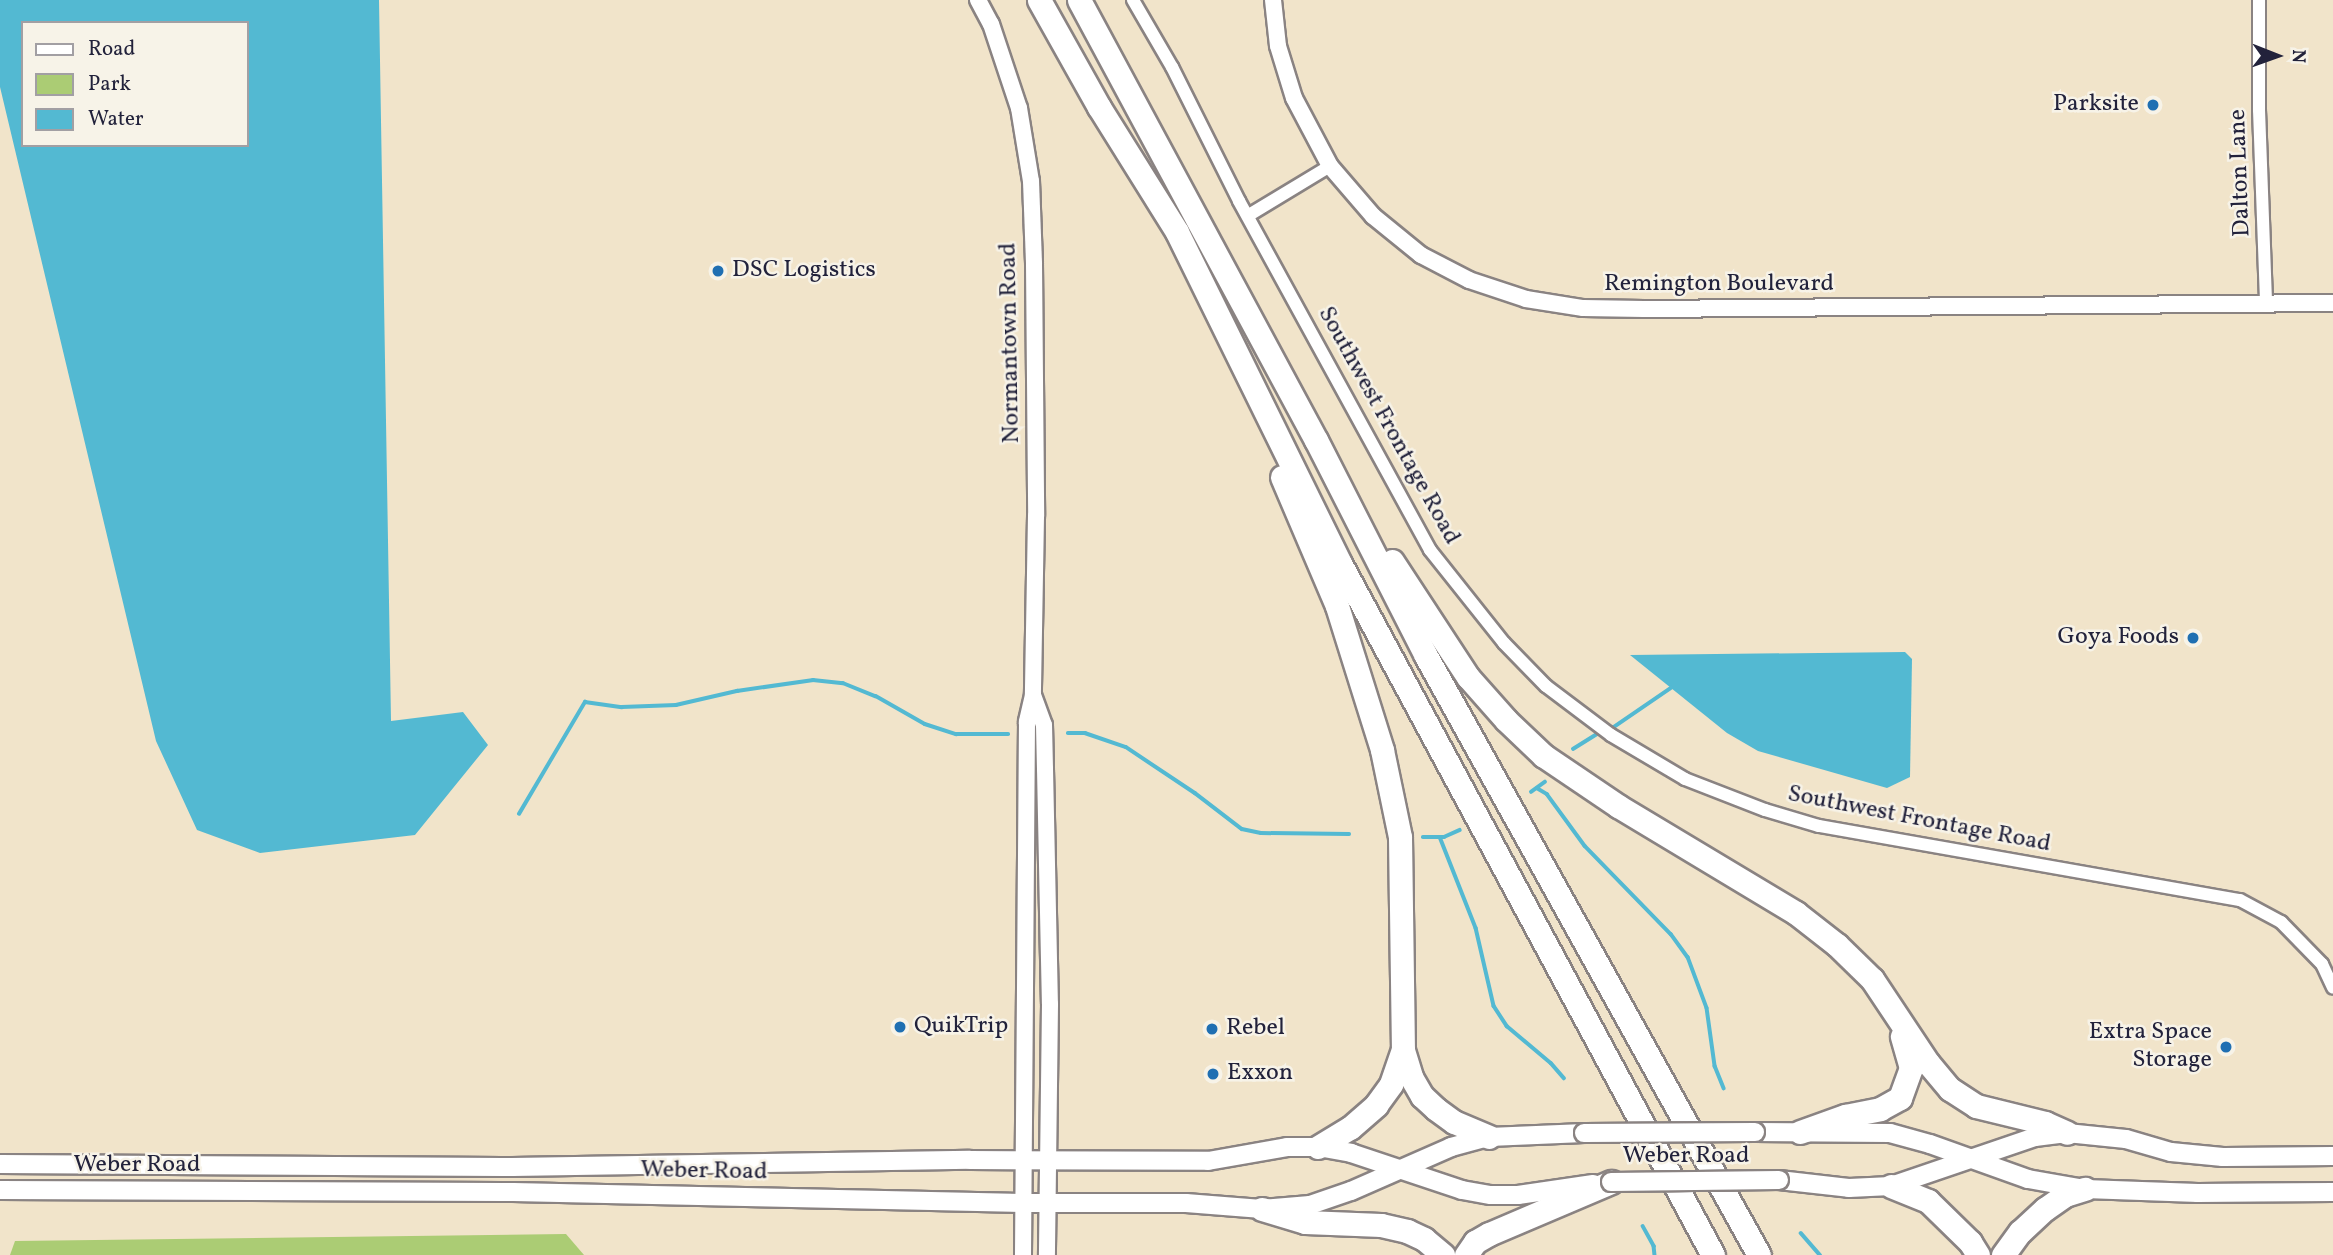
<!DOCTYPE html>
<html>
<head>
<meta charset="utf-8">
<style>
	body { margin:0 }
	#map { position:relative; width:2333px; height:1255px; overflow:hidden; background:#f1e4ca; font-family:Vollkorn,serif }
	div>[style] { position:absolute }
	[style*='--x'] { left:calc(var(--x)*1px); top:calc(var(--y)*1px); width:calc(var(--w)*1px); rotate:calc(var(--a)*1deg) }
	.green>* { inset:0; background:#abcc74 }
	.water>* { inset:0; background:#53b9d2 }
	.stream>* { height:3.5px; margin:-1.75px; padding:0 1.75px; transform-origin:1.75px; border-radius:1.75px; background:#53b9d2 }
	.roads { filter:drop-shadow(2px 0 #8a8382) drop-shadow(-2px 0 #8a8382) drop-shadow(0 2px #8a8382) drop-shadow(0 -2px #8a8382) }
	.minor>* { height:12px; margin:-6px; padding:0 6px; transform-origin:6px; border-radius:6px; background:#fff }
	.tertiary>* { height:16px; margin:-8px; padding:0 8px; transform-origin:8px; border-radius:8px; background:#fff }
	.secondary>* { height:18px; margin:-9px; padding:0 9px; transform-origin:9px; border-radius:9px; background:#fff }
	.motorway>* { height:23px; margin:-11.5px; padding:0 11.5px; transform-origin:11.5px; border-radius:11.5px; background:#fff }
	.bridges { filter:drop-shadow(2px 0 #8a8382) drop-shadow(-2px 0 #8a8382) drop-shadow(0 2px #8a8382) drop-shadow(0 -2px #8a8382) }
	.secondary-bridge>* { height:18px; margin:-9px; padding:0 9px; transform-origin:9px; border-radius:9px; background:#fff }
	.dots>* { width:19px; height:19px; translate:-50% -50%; box-sizing:border-box; border:4px solid #f7f3e8; border-radius:50% }
	span { translate:-50% -50%; white-space:nowrap; text-align:center; line-height:1.15; -webkit-text-stroke:5px #f7f3e8; paint-order:stroke }
	.poi-label { font-size:24px; color:#22223b }
	.right { translate:-100% -50%; text-align:right }
	.left { translate:0 -50%; text-align:left }
	.street-label { font-size:24px; color:#22223b }
	.legend { position:absolute; left:21px; top:21px; width:228px; height:126px; box-sizing:border-box; background:#f7f3e8; border:2px solid #a29fa3; margin:0; padding:9px 12px; list-style:none; font-size:21px; color:#22223b }
	.legend li { display:flex; align-items:center; gap:14px; height:35px }
	.legend b { width:35px; border:2px solid #a29fa3 }
	.north { position:absolute; left:2242px; top:21px; width:70px; height:70px; -webkit-text-stroke:5px #f7f3e8; paint-order:stroke; rotate:91deg; font-size:19px; font-weight:700; line-height:28px; text-align:center; color:#22223b }
	.north::after { content:''; display:block; margin:auto; width:24px; height:32px; background:#22223b; clip-path:polygon(50% 0,100% 100%,50% 72%,0 100%) }
</style>
</head>
<body>
<div id="map">
	<div class="green">
		<div style="clip-path:polygon(566px 1234px,584px 1255px,10px 1255px,15px 1241px)"></div>
	</div>
	<div class="water">
		<div style="clip-path:polygon(evenodd,0 0,379px 0,391px 721px,463px 712px,488px 745px,415px 835px,260px 853px,197px 830px,156px 741px,0 87px,0 0,23px 23px,247px 23px,247px 145px,23px 145px,23px 23px)"></div>
		<div style="clip-path:polygon(1905px 652px,1912px 659px,1910px 777px,1887px 788px,1758px 751px,1727px 733px,1630px 655px)"></div>
	</div>
	<div class="stream">
		<div style="--x:1609;--y:728;--w:5;--a:-11"></div>
		<div style="--x:1614;--y:727;--w:69;--a:-34.4"></div>
		<div style="--x:1068;--y:733;--w:17;--a:0"></div>
		<div style="--x:1085;--y:733;--w:43;--a:18.9"></div>
		<div style="--x:1126;--y:747;--w:83;--a:33.7"></div>
		<div style="--x:1195;--y:793;--w:59;--a:37.5"></div>
		<div style="--x:1242;--y:829;--w:19;--a:12"></div>
		<div style="--x:1261;--y:833;--w:88;--a:0.7"></div>
		<div style="--x:1573;--y:749;--w:34;--a:-32"></div>
		<div style="--x:1537;--y:788;--w:12;--a:31"></div>
		<div style="--x:1547;--y:794;--w:64;--a:53.8"></div>
		<div style="--x:1585;--y:846;--w:123;--a:45.7"></div>
		<div style="--x:1671;--y:934;--w:29;--a:54"></div>
		<div style="--x:1688;--y:957;--w:54;--a:69.6"></div>
		<div style="--x:1707;--y:1008;--w:59;--a:82.1"></div>
		<div style="--x:1715;--y:1066;--w:24;--a:68"></div>
		<div style="--x:1531;--y:792;--w:17;--a:-36"></div>
		<div style="--x:519;--y:814;--w:130;--a:-59.5"></div>
		<div style="--x:585;--y:702;--w:37;--a:8"></div>
		<div style="--x:622;--y:707;--w:54;--a:-2.1"></div>
		<div style="--x:676;--y:705;--w:63;--a:-12.9"></div>
		<div style="--x:737;--y:691;--w:77;--a:-8.2"></div>
		<div style="--x:813;--y:680;--w:30;--a:6"></div>
		<div style="--x:843;--y:683;--w:35;--a:22"></div>
		<div style="--x:876;--y:696;--w:56;--a:29.7"></div>
		<div style="--x:925;--y:724;--w:33;--a:18"></div>
		<div style="--x:956;--y:734;--w:52;--a:0"></div>
		<div style="--x:1423;--y:837;--w:21;--a:0"></div>
		<div style="--x:1444;--y:837;--w:17;--a:-24"></div>
		<div style="--x:1440;--y:837;--w:98;--a:68.4"></div>
		<div style="--x:1476;--y:928;--w:80;--a:77"></div>
		<div style="--x:1494;--y:1006;--w:24;--a:57"></div>
		<div style="--x:1507;--y:1026;--w:57;--a:40.1"></div>
		<div style="--x:1551;--y:1063;--w:20;--a:49"></div>
		<div style="--x:1643;--y:1226;--w:23;--a:61"></div>
		<div style="--x:1654;--y:1246;--w:9;--a:84"></div>
		<div style="--x:1801;--y:1233;--w:29;--a:49"></div>
	</div>
	<div class="roads">
		<div class="minor">
			<div style="--x:1133;--y:0;--w:78;--a:59.8"></div>
			<div style="--x:1172;--y:67;--w:150;--a:63.4"></div>
			<div style="--x:1239;--y:201;--w:398;--a:61.3"></div>
			<div style="--x:1430;--y:550;--w:119;--a:51.5"></div>
			<div style="--x:1504;--y:643;--w:60;--a:45.7"></div>
			<div style="--x:1546;--y:686;--w:81;--a:37"></div>
			<div style="--x:1611;--y:735;--w:86;--a:30.7"></div>
			<div style="--x:1685;--y:779;--w:86;--a:21.2"></div>
			<div style="--x:1765;--y:810;--w:56;--a:16.5"></div>
			<div style="--x:1819;--y:826;--w:427;--a:10"></div>
			<div style="--x:2240;--y:900;--w:47;--a:28.2"></div>
			<div style="--x:2281;--y:922;--w:59;--a:45.7"></div>
			<div style="--x:2322;--y:964;--w:26;--a:65"></div>
			<div style="--x:2259;--y:0;--w:110;--a:90"></div>
			<div style="--x:2259;--y:110;--w:192;--a:87.9"></div>
			<div style="--x:1249;--y:215;--w:95;--a:-31.2"></div>
		</div>
		<div class="tertiary">
			<div style="--x:978;--y:0;--w:27;--a:62"></div>
			<div style="--x:991;--y:24;--w:89;--a:71.6"></div>
			<div style="--x:1019;--y:108;--w:74;--a:80.7"></div>
			<div style="--x:1031;--y:181;--w:83;--a:87.9"></div>
			<div style="--x:1034;--y:264;--w:252;--a:89.5"></div>
			<div style="--x:1036;--y:516;--w:179;--a:91"></div>
			<div style="--x:1033;--y:695;--w:28;--a:103"></div>
			<div style="--x:1027;--y:722;--w:533;--a:90.43"></div>
			<div style="--x:1273;--y:0;--w:46;--a:83.8"></div>
			<div style="--x:1278;--y:46;--w:54;--a:72.9"></div>
			<div style="--x:1294;--y:98;--w:77;--a:62.1"></div>
			<div style="--x:1330;--y:166;--w:66;--a:49.3"></div>
			<div style="--x:1373;--y:216;--w:62;--a:39.1"></div>
			<div style="--x:1421;--y:255;--w:54;--a:27.5"></div>
			<div style="--x:1469;--y:280;--w:60;--a:18.4"></div>
			<div style="--x:1526;--y:299;--w:58;--a:9"></div>
			<div style="--x:1583;--y:308;--w:61;--a:0.9"></div>
			<div style="--x:1644;--y:309;--w:689;--a:-0.5"></div>
			<div style="--x:1033;--y:695;--w:32;--a:70"></div>
			<div style="--x:1044;--y:725;--w:44;--a:88.7"></div>
			<div style="--x:1045;--y:769;--w:235;--a:88.8"></div>
			<div style="--x:1050;--y:1004;--w:251;--a:90.7"></div>
		</div>
		<div class="secondary">
			<div style="--x:1755;--y:1132;--w:135;--a:0.4"></div>
			<div style="--x:1890;--y:1133;--w:41;--a:15.4"></div>
			<div style="--x:1930;--y:1144;--w:104;--a:19.7"></div>
			<div style="--x:2028;--y:1179;--w:58;--a:10"></div>
			<div style="--x:2085;--y:1189;--w:113;--a:2"></div>
			<div style="--x:2198;--y:1193;--w:135;--a:-0.4"></div>
			<div style="--x:0;--y:1164;--w:512;--a:0.34"></div>
			<div style="--x:512;--y:1167;--w:458;--a:-0.9"></div>
			<div style="--x:970;--y:1160;--w:238;--a:0.2"></div>
			<div style="--x:1208;--y:1161;--w:80;--a:-10"></div>
			<div style="--x:1287;--y:1147;--w:31;--a:0"></div>
			<div style="--x:1318;--y:1147;--w:34;--a:10"></div>
			<div style="--x:1351;--y:1153;--w:117;--a:18.4"></div>
			<div style="--x:1462;--y:1190;--w:29;--a:10"></div>
			<div style="--x:1491;--y:1195;--w:27;--a:0"></div>
			<div style="--x:1518;--y:1195;--w:76;--a:-8.3"></div>
			<div style="--x:1779;--y:1180;--w:70;--a:6.5"></div>
			<div style="--x:1849;--y:1188;--w:42;--a:-2.7"></div>
			<div style="--x:1891;--y:1186;--w:152;--a:-18.8"></div>
			<div style="--x:2035;--y:1137;--w:32;--a:-7"></div>
			<div style="--x:2067;--y:1133;--w:59;--a:5.8"></div>
			<div style="--x:2126;--y:1139;--w:47;--a:16.1"></div>
			<div style="--x:2171;--y:1152;--w:52;--a:5.5"></div>
			<div style="--x:2223;--y:1157;--w:110;--a:-0.5"></div>
			<div style="--x:0;--y:1190;--w:513;--a:0.22"></div>
			<div style="--x:513;--y:1192;--w:510;--a:1.24"></div>
			<div style="--x:1023;--y:1203;--w:163;--a:0"></div>
			<div style="--x:1186;--y:1203;--w:76;--a:4.5"></div>
			<div style="--x:1262;--y:1209;--w:48;--a:-4.8"></div>
			<div style="--x:1310;--y:1205;--w:43;--a:-18.9"></div>
			<div style="--x:1351;--y:1191;--w:109;--a:-23.7"></div>
			<div style="--x:1451;--y:1147;--w:39;--a:-15"></div>
			<div style="--x:1489;--y:1137;--w:95;--a:-2.4"></div>
		</div>
		<div class="motorway">
			<div style="--x:1039;--y:0;--w:123;--a:60.7"></div>
			<div style="--x:1099;--y:107;--w:147;--a:58"></div>
			<div style="--x:1177;--y:232;--w:371;--a:63.8"></div>
			<div style="--x:1341;--y:565;--w:784;--a:61.67"></div>
			<div style="--x:1079;--y:0;--w:500;--a:61.7"></div>
			<div style="--x:1316;--y:440;--w:242;--a:63"></div>
			<div style="--x:1426;--y:656;--w:685;--a:60.93"></div>
			<div style="--x:1282;--y:477;--w:140;--a:66.9"></div>
			<div style="--x:1337;--y:606;--w:151;--a:72.6"></div>
			<div style="--x:1382;--y:750;--w:89;--a:78.3"></div>
			<div style="--x:1400;--y:837;--w:213;--a:89.2"></div>
			<div style="--x:1403;--y:1050;--w:28;--a:73"></div>
			<div style="--x:1411;--y:1077;--w:22;--a:60"></div>
			<div style="--x:1422;--y:1096;--w:19;--a:43"></div>
			<div style="--x:1436;--y:1109;--w:22;--a:36"></div>
			<div style="--x:1454;--y:1122;--w:38;--a:23"></div>
			<div style="--x:1392;--y:561;--w:139;--a:56.8"></div>
			<div style="--x:1468;--y:677;--w:57;--a:48.5"></div>
			<div style="--x:1506;--y:720;--w:52;--a:43.5"></div>
			<div style="--x:1544;--y:756;--w:89;--a:34"></div>
			<div style="--x:1618;--y:806;--w:208;--a:31"></div>
			<div style="--x:1796;--y:913;--w:52;--a:38"></div>
			<div style="--x:1837;--y:945;--w:49;--a:44.2"></div>
			<div style="--x:1872;--y:979;--w:101;--a:56.3"></div>
			<div style="--x:1928;--y:1063;--w:34;--a:50"></div>
			<div style="--x:1950;--y:1089;--w:31;--a:33"></div>
			<div style="--x:1976;--y:1106;--w:71;--a:13.8"></div>
			<div style="--x:2045;--y:1123;--w:24;--a:24"></div>
			<div style="--x:1800;--y:1132;--w:48;--a:-19.6"></div>
			<div style="--x:1845;--y:1116;--w:36;--a:-11"></div>
			<div style="--x:1880;--y:1109;--w:23;--a:-29"></div>
			<div style="--x:1900;--y:1098;--w:32;--a:-70"></div>
			<div style="--x:1911;--y:1068;--w:33;--a:-106"></div>
			<div style="--x:1318;--y:1147;--w:37;--a:-31"></div>
			<div style="--x:1350;--y:1128;--w:35;--a:-41"></div>
			<div style="--x:1376;--y:1105;--w:26;--a:-54"></div>
			<div style="--x:1391;--y:1084;--w:36;--a:-71"></div>
			<div style="--x:1891;--y:1186;--w:40;--a:22"></div>
			<div style="--x:1928;--y:1201;--w:59;--a:44.3"></div>
			<div style="--x:1970;--y:1242;--w:15;--a:58"></div>
			<div style="--x:1262;--y:1209;--w:45;--a:16.8"></div>
			<div style="--x:1305;--y:1222;--w:76;--a:2.3"></div>
			<div style="--x:1381;--y:1225;--w:27;--a:13"></div>
			<div style="--x:1407;--y:1231;--w:19;--a:25"></div>
			<div style="--x:1424;--y:1239;--w:25;--a:40"></div>
			<div style="--x:1466;--y:1255;--w:16;--a:-55"></div>
			<div style="--x:1475;--y:1242;--w:16;--a:-30"></div>
			<div style="--x:1489;--y:1234;--w:133;--a:-23.1"></div>
			<div style="--x:2003;--y:1255;--w:29;--a:-54"></div>
			<div style="--x:2020;--y:1232;--w:34;--a:-43"></div>
			<div style="--x:2045;--y:1209;--w:24;--a:-35"></div>
			<div style="--x:2065;--y:1195;--w:21;--a:-17"></div>
		</div>
	</div>
	<div class="bridges">
		<div class="secondary-bridge">
			<div style="--x:1584;--y:1133;--w:171;--a:-0.3"></div>
			<div style="--x:1611;--y:1182;--w:168;--a:-0.7"></div>
		</div>
	</div>
	<div class="dots">
		<div style="left:2153px;top:105px;background:#1f6fb2"></div>
		<div style="left:718px;top:271px;background:#1f6fb2"></div>
		<div style="left:2193px;top:638px;background:#1f6fb2"></div>
		<div style="left:900px;top:1027px;background:#1f6fb2"></div>
		<div style="left:1212px;top:1029px;background:#1f6fb2"></div>
		<div style="left:2226px;top:1047px;background:#1f6fb2"></div>
		<div style="left:1213px;top:1074px;background:#1f6fb2"></div>
	</div>
	<div class="poi-label">
		<span class="right" style="left:2139px;top:105px">Parksite</span>
		<span class="left" style="left:732px;top:271px">DSC Logistics</span>
		<span class="right" style="left:2179px;top:638px">Goya Foods</span>
		<span class="left" style="left:914px;top:1027px">QuikTrip</span>
		<span class="left" style="left:1226px;top:1029px">Rebel</span>
		<span class="right" style="left:2212px;top:1047px">Extra Space<br>Storage</span>
		<span class="left" style="left:1227px;top:1074px">Exxon</span>
	</div>
	<div class="street-label">
		<span style="left:2241px;top:173px;rotate:-92deg">Dalton Lane</span>
		<span style="left:1719px;top:285px">Remington Boulevard</span>
		<span style="left:1011px;top:343px;rotate:-91deg">Normantown Road</span>
		<span style="left:1388px;top:426px;rotate:61deg">Southwest Frontage Road</span>
		<span style="left:1919px;top:820px;rotate:11deg">Southwest Frontage Road</span>
		<span style="left:1686px;top:1157px">Weber Road</span>
		<span style="left:137px;top:1166px">Weber Road</span>
		<span style="left:704px;top:1172px;rotate:1deg">Weber Road</span>
	</div>
	<ul class="legend">
	<li><b style="height:9px;background:#fff"></b>Road</li>
	<li><b style="height:19px;background:#abcc74"></b>Park</li>
	<li><b style="height:19px;background:#53b9d2"></b>Water</li>
	</ul>
	<div class="north">N</div>
</div>
</body>
</html>
